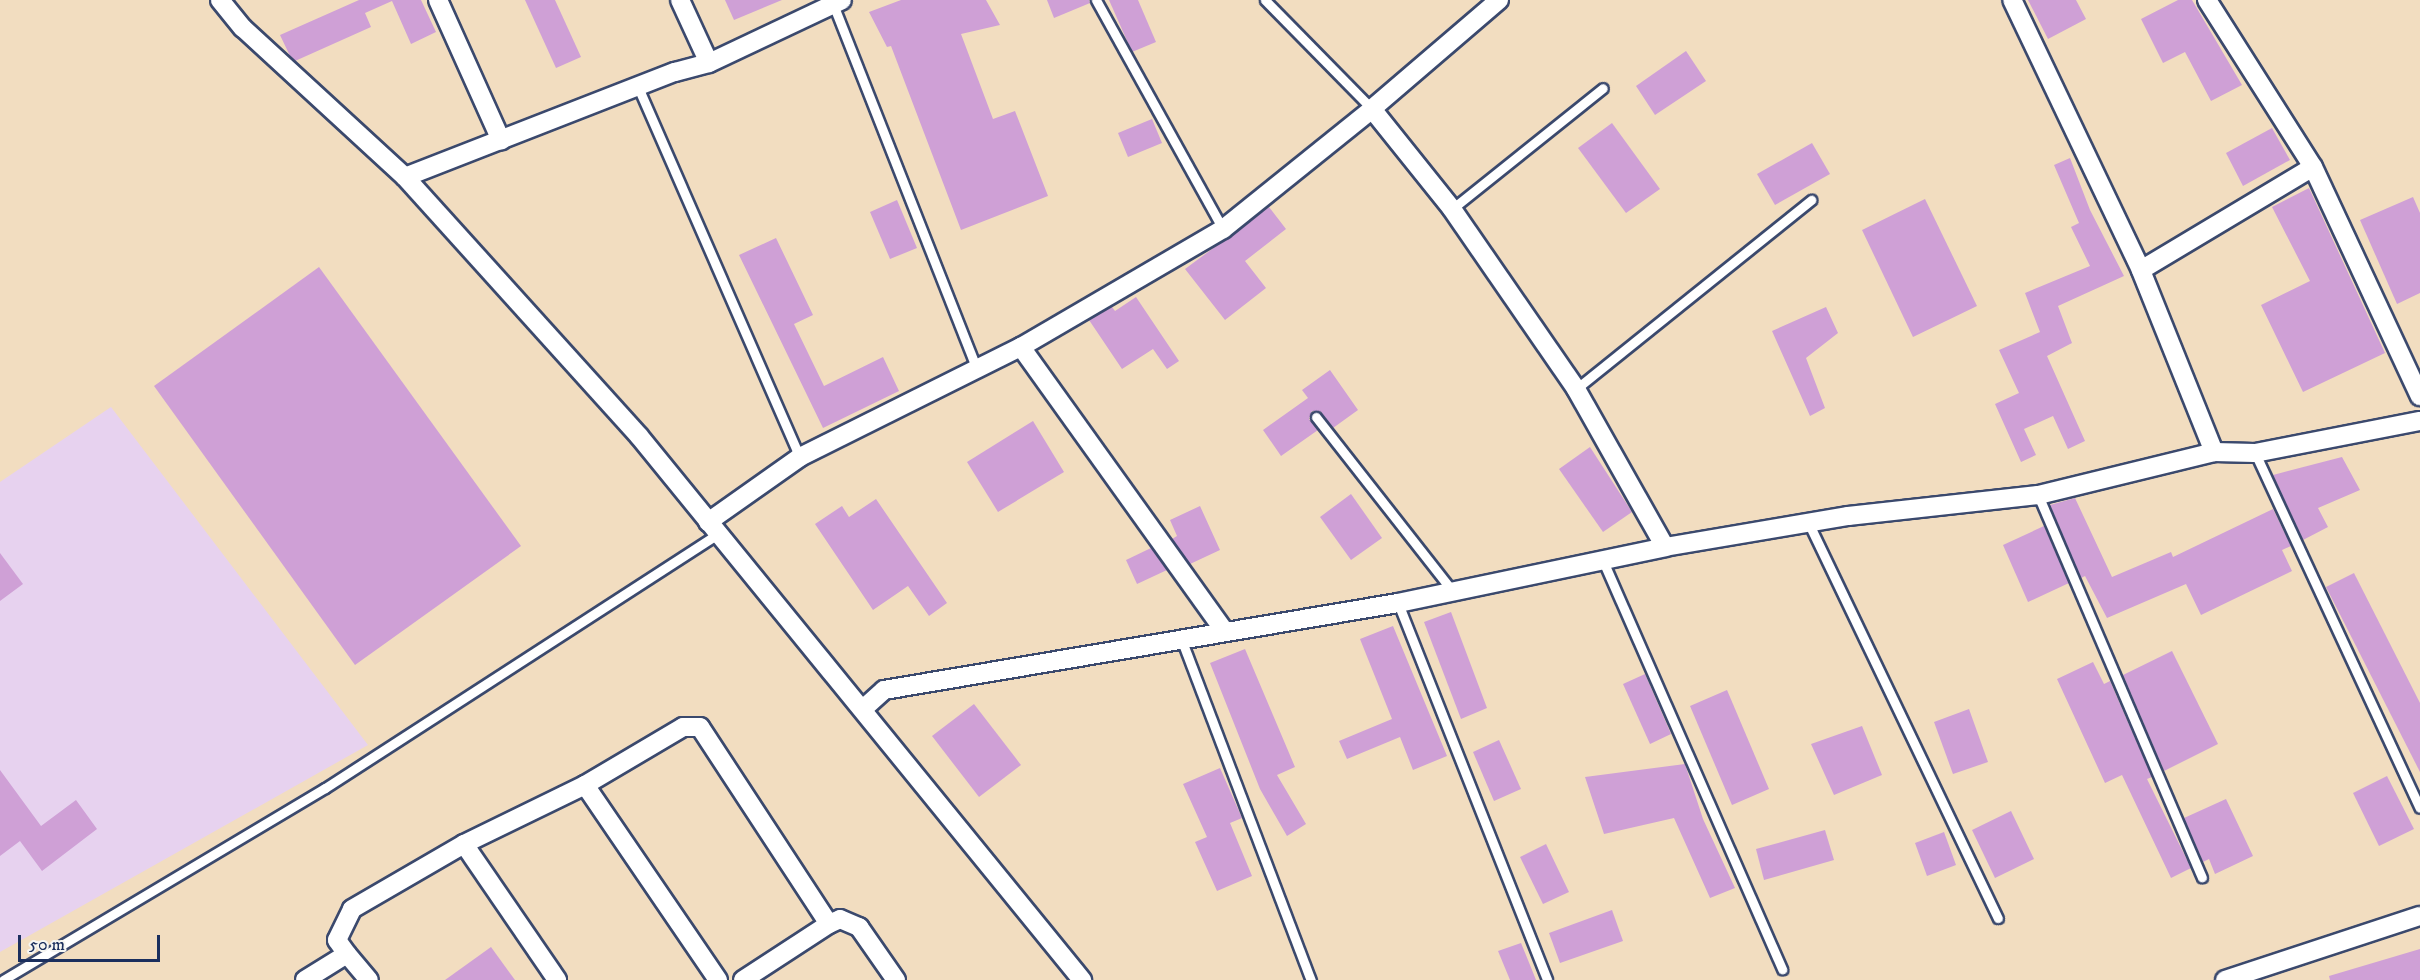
<!DOCTYPE html>
<html>
<head>
<meta charset="utf-8">
<style>
	body { margin:0 }
	#map { position:relative; width:2420px; height:980px; overflow:hidden; background:#f2ddc0; font-family:"IM FELL DW Pica",serif }
	div>[style] { position:absolute }
	[style*='--x'] { left:calc(var(--x)*1px); top:calc(var(--y)*1px); width:calc(var(--w)*1px); rotate:calc(var(--a)*1deg) }
	.built>* { inset:0; background:#e7d2ef }
	.building>* { inset:0; background:#cfa0d6 }
	.roads { filter:drop-shadow(2px 0 #3b496d) drop-shadow(-2px 0 #3b496d) drop-shadow(0 2px #3b496d) drop-shadow(0 -2px #3b496d) }
	.lane>* { height:9px; margin:-4.5px; padding:0 4.5px; transform-origin:4.5px; border-radius:4.5px; background:#fff }
	.street>* { height:18px; margin:-9px; padding:0 9px; transform-origin:9px; border-radius:9px; background:#fff }
	span { translate:-50% -50%; white-space:nowrap; text-align:center; line-height:1.15; -webkit-text-stroke:6px #f6f6f2; paint-order:stroke }
	.scale { position:absolute; left:18px; top:935px; width:142px; height:27px; box-sizing:border-box; border:3px solid #1b2f5e; border-top:0; padding-left:8px; font-size:18px; line-height:21px; white-space:nowrap; color:#1b2f5e; -webkit-text-stroke:4px #f6f6f2; paint-order:stroke }
</style>
</head>
<body>
<div id="map">
	<div class="built">
		<div style="clip-path:polygon(111px 407px,368px 745px,0 952px,0 482px)"></div>
	</div>
	<div class="building">
		<div style="clip-path:polygon(359px 0,421px 0,436px 32px,411px 44px,392px 1px,365px 13px,371px 27px,295px 61px,290px 56px,280px 35px)"></div>
		<div style="clip-path:polygon(525px 0,555px 0,581px 57px,556px 68px)"></div>
		<div style="clip-path:polygon(725px 0,782px 0,734px 20px)"></div>
		<div style="clip-path:polygon(901px 0,986px 0,1000px 25px,961px 34px,993px 119px,1015px 111px,1048px 196px,961px 230px,891px 46px,887px 47px,869px 12px)"></div>
		<div style="clip-path:polygon(1047px 0,1089px 0,1090px 3px,1054px 18px)"></div>
		<div style="clip-path:polygon(1109px 0,1138px 0,1156px 42px,1132px 52px)"></div>
		<div style="clip-path:polygon(2028px 0,2076px 0,2086px 19px,2048px 39px)"></div>
		<div style="clip-path:polygon(2178px 0,2192px 0,2242px 85px,2211px 101px,2185px 52px,2163px 63px,2141px 19px)"></div>
		<div style="clip-path:polygon(1686px 51px,1706px 81px,1655px 115px,1636px 86px)"></div>
		<div style="clip-path:polygon(1152px 119px,1162px 143px,1128px 157px,1118px 133px)"></div>
		<div style="clip-path:polygon(1612px 123px,1660px 189px,1626px 213px,1578px 148px)"></div>
		<div style="clip-path:polygon(2272px 128px,2290px 160px,2243px 186px,2226px 153px)"></div>
		<div style="clip-path:polygon(1812px 143px,1830px 174px,1775px 205px,1757px 174px)"></div>
		<div style="clip-path:polygon(2070px 158px,2090px 210px,2124px 276px,2058px 306px,2072px 343px,2047px 356px,2085px 441px,2068px 449px,2053px 416px,2024px 429px,2036px 455px,2021px 462px,1995px 404px,2019px 393px,1999px 350px,2040px 332px,2025px 293px,2090px 266px,2071px 227px,2079px 223px,2054px 165px)"></div>
		<div style="clip-path:polygon(2309px 188px,2385px 353px,2303px 392px,2261px 305px,2310px 281px,2272px 207px)"></div>
		<div style="clip-path:polygon(2413px 197px,2420px 213px,2420px 293px,2397px 304px,2360px 220px)"></div>
		<div style="clip-path:polygon(1925px 199px,1977px 306px,1913px 337px,1862px 230px)"></div>
		<div style="clip-path:polygon(897px 200px,917px 248px,890px 259px,870px 212px)"></div>
		<div style="clip-path:polygon(1269px 207px,1286px 229px,1245px 261px,1266px 288px,1225px 320px,1185px 269px)"></div>
		<div style="clip-path:polygon(776px 238px,813px 315px,794px 324px,824px 386px,883px 357px,899px 391px,823px 428px,739px 255px)"></div>
		<div style="clip-path:polygon(319px 267px,521px 546px,355px 665px,154px 386px)"></div>
		<div style="clip-path:polygon(1136px 297px,1179px 361px,1167px 369px,1153px 349px,1122px 369px,1089px 320px,1112px 307px,1115px 311px)"></div>
		<div style="clip-path:polygon(1826px 307px,1838px 333px,1806px 358px,1825px 408px,1810px 416px,1772px 331px)"></div>
		<div style="clip-path:polygon(1330px 370px,1358px 410px,1333px 428px,1321px 412px,1312px 411px,1309px 419px,1318px 430px,1281px 456px,1263px 430px,1308px 398px,1302px 390px)"></div>
		<div style="clip-path:polygon(1033px 421px,1064px 472px,998px 512px,967px 462px)"></div>
		<div style="clip-path:polygon(1590px 447px,1632px 512px,1603px 532px,1559px 469px)"></div>
		<div style="clip-path:polygon(2342px 457px,2360px 490px,2318px 508px,2328px 527px,2303px 540px,2273px 475px)"></div>
		<div style="clip-path:polygon(1351px 494px,1382px 538px,1351px 560px,1320px 517px)"></div>
		<div style="clip-path:polygon(2075px 498px,2112px 577px,2171px 552px,2173px 557px,2273px 509px,2291px 546px,2282px 550px,2292px 571px,2201px 615px,2186px 584px,2107px 618px,2085px 576px,2081px 578px,2050px 505px)"></div>
		<div style="clip-path:polygon(876px 499px,947px 603px,929px 616px,908px 586px,873px 610px,815px 524px,842px 506px,849px 517px)"></div>
		<div style="clip-path:polygon(1200px 506px,1220px 550px,1190px 564px,1172px 539px,1177px 536px,1170px 520px)"></div>
		<div style="clip-path:polygon(2044px 526px,2069px 583px,2028px 602px,2003px 545px)"></div>
		<div style="clip-path:polygon(1151px 548px,1167px 570px,1137px 584px,1126px 560px)"></div>
		<div style="clip-path:polygon(0 553px,23px 584px,0 601px)"></div>
		<div style="clip-path:polygon(2354px 573px,2420px 703px,2420px 772px,2326px 587px)"></div>
		<div style="clip-path:polygon(1451px 612px,1487px 708px,1461px 719px,1424px 622px)"></div>
		<div style="clip-path:polygon(1393px 626px,1447px 756px,1413px 770px,1400px 737px,1347px 759px,1339px 741px,1392px 719px,1360px 639px)"></div>
		<div style="clip-path:polygon(1245px 649px,1295px 767px,1277px 775px,1306px 824px,1287px 836px,1260px 789px,1210px 663px)"></div>
		<div style="clip-path:polygon(2172px 651px,2218px 744px,2164px 771px,2123px 675px)"></div>
		<div style="clip-path:polygon(2093px 662px,2104px 684px,2110px 681px,2152px 777px,2147px 779px,2191px 868px,2171px 878px,2122px 775px,2105px 783px,2057px 679px)"></div>
		<div style="clip-path:polygon(1645px 674px,1671px 734px,1650px 744px,1623px 684px)"></div>
		<div style="clip-path:polygon(1727px 690px,1769px 789px,1732px 805px,1690px 706px)"></div>
		<div style="clip-path:polygon(974px 704px,1021px 765px,979px 797px,932px 736px)"></div>
		<div style="clip-path:polygon(1969px 709px,1988px 762px,1953px 774px,1934px 722px)"></div>
		<div style="clip-path:polygon(1862px 726px,1882px 775px,1834px 795px,1811px 744px)"></div>
		<div style="clip-path:polygon(1499px 740px,1521px 789px,1494px 801px,1473px 752px)"></div>
		<div style="clip-path:polygon(1685px 764px,1703px 819px,1735px 888px,1710px 898px,1674px 818px,1604px 834px,1585px 777px)"></div>
		<div style="clip-path:polygon(1220px 768px,1242px 818px,1230px 823px,1252px 876px,1217px 891px,1195px 842px,1207px 837px,1183px 784px)"></div>
		<div style="clip-path:polygon(0 770px,41px 826px,76px 800px,97px 829px,42px 871px,20px 841px,0 856px)"></div>
		<div style="clip-path:polygon(2387px 776px,2414px 829px,2379px 846px,2353px 793px)"></div>
		<div style="clip-path:polygon(2226px 799px,2253px 856px,2215px 874px,2209px 859px,2203px 862px,2184px 818px)"></div>
		<div style="clip-path:polygon(2011px 811px,2034px 859px,1995px 878px,1972px 830px)"></div>
		<div style="clip-path:polygon(1825px 830px,1834px 860px,1764px 880px,1756px 849px)"></div>
		<div style="clip-path:polygon(1944px 832px,1956px 865px,1927px 876px,1915px 843px)"></div>
		<div style="clip-path:polygon(1546px 844px,1569px 892px,1543px 904px,1520px 857px)"></div>
		<div style="clip-path:polygon(1612px 910px,1623px 941px,1560px 963px,1549px 933px)"></div>
		<div style="clip-path:polygon(1521px 943px,1530px 965px,1536px 980px,1510px 980px,1498px 951px)"></div>
		<div style="clip-path:polygon(491px 947px,515px 980px,445px 980px)"></div>
		<div style="clip-path:polygon(2420px 949px,2420px 980px,2330px 980px,2329px 976px)"></div>
	</div>
	<div class="roads">
		<div class="lane">
			<div style="--x:1096;--y:0;--w:262;--a:61"></div>
			<div style="--x:1265;--y:0;--w:153;--a:45.5"></div>
			<div style="--x:833;--y:4;--w:392;--a:68.5"></div>
			<div style="--x:638;--y:87;--w:404;--a:66.4"></div>
			<div style="--x:1452;--y:209;--w:193;--a:-38.7"></div>
			<div style="--x:1576;--y:389;--w:302;--a:-38.8"></div>
			<div style="--x:1316;--y:417;--w:222;--a:51.9"></div>
			<div style="--x:2255;--y:453;--w:391;--a:65.1"></div>
			<div style="--x:2038;--y:495;--w:416;--a:66.8"></div>
			<div style="--x:1809;--y:524;--w:437;--a:64.4"></div>
			<div style="--x:1603;--y:561;--w:446;--a:66.3"></div>
			<div style="--x:1398;--y:603;--w:405;--a:68.4"></div>
			<div style="--x:1182;--y:641;--w:363;--a:69.2"></div>
			<div style="--x:3;--y:980;--w:375;--a:-30.8"></div>
			<div style="--x:325;--y:788;--w:468;--a:-32.9"></div>
		</div>
		<div class="street">
			<div style="--x:220;--y:0;--w:36;--a:51"></div>
			<div style="--x:243;--y:28;--w:220;--a:42.6"></div>
			<div style="--x:405;--y:177;--w:349;--a:47.9"></div>
			<div style="--x:639;--y:436;--w:702;--a:50.84"></div>
			<div style="--x:438;--y:0;--w:154;--a:65.8"></div>
			<div style="--x:680;--y:0;--w:69;--a:65.3"></div>
			<div style="--x:1499;--y:0;--w:167;--a:139.4"></div>
			<div style="--x:1372;--y:109;--w:128;--a:51.3"></div>
			<div style="--x:1452;--y:209;--w:219;--a:55.4"></div>
			<div style="--x:1576;--y:389;--w:181;--a:60.6"></div>
			<div style="--x:2313;--y:167;--w:253;--a:65"></div>
			<div style="--x:405;--y:177;--w:290;--a:-21.3"></div>
			<div style="--x:675;--y:72;--w:35;--a:-15"></div>
			<div style="--x:709;--y:63;--w:147;--a:-25.3"></div>
			<div style="--x:2141;--y:270;--w:200;--a:-30.9"></div>
			<div style="--x:2313;--y:167;--w:198;--a:-122.4"></div>
			<div style="--x:1021;--y:347;--w:234;--a:-30.3"></div>
			<div style="--x:1223;--y:229;--w:191;--a:-38.8"></div>
			<div style="--x:2214;--y:452;--w:41;--a:1.4"></div>
			<div style="--x:2255;--y:453;--w:168;--a:-11"></div>
			<div style="--x:708;--y:522;--w:113;--a:-35.2"></div>
			<div style="--x:800;--y:457;--w:247;--a:-26.5"></div>
			<div style="--x:1021;--y:347;--w:349;--a:54.4"></div>
			<div style="--x:863;--y:709;--w:28;--a:-42"></div>
			<div style="--x:884;--y:690;--w:521;--a:-9.61"></div>
			<div style="--x:1398;--y:603;--w:273;--a:-11.8"></div>
			<div style="--x:1665;--y:547;--w:186;--a:-9.6"></div>
			<div style="--x:1848;--y:516;--w:191;--a:-6.3"></div>
			<div style="--x:2038;--y:495;--w:181;--a:-13.7"></div>
			<div style="--x:2214;--y:452;--w:196;--a:-111.9"></div>
			<div style="--x:2141;--y:270;--w:299;--a:-115.5"></div>
			<div style="--x:585;--y:785;--w:236;--a:55.7"></div>
			<div style="--x:464;--y:844;--w:165;--a:55.6"></div>
			<div style="--x:347;--y:954;--w:17;--a:-126"></div>
			<div style="--x:337;--y:940;--w:34;--a:-64"></div>
			<div style="--x:352;--y:909;--w:129;--a:-30.1"></div>
			<div style="--x:464;--y:844;--w:135;--a:-26"></div>
			<div style="--x:585;--y:785;--w:114;--a:-30.6"></div>
			<div style="--x:683;--y:727;--w:17;--a:0"></div>
			<div style="--x:700;--y:727;--w:235;--a:56.8"></div>
			<div style="--x:829;--y:924;--w:12;--a:-24"></div>
			<div style="--x:840;--y:919;--w:21;--a:23"></div>
			<div style="--x:859;--y:927;--w:65;--a:55.1"></div>
			<div style="--x:305;--y:980;--w:49;--a:-31.8"></div>
			<div style="--x:347;--y:954;--w:34;--a:50"></div>
			<div style="--x:743;--y:980;--w:103;--a:-33.1"></div>
			<div style="--x:2225;--y:980;--w:205;--a:-18.2"></div>
		</div>
	</div>
	<div class="scale">50 m</div>
</div>
</body>
</html>
